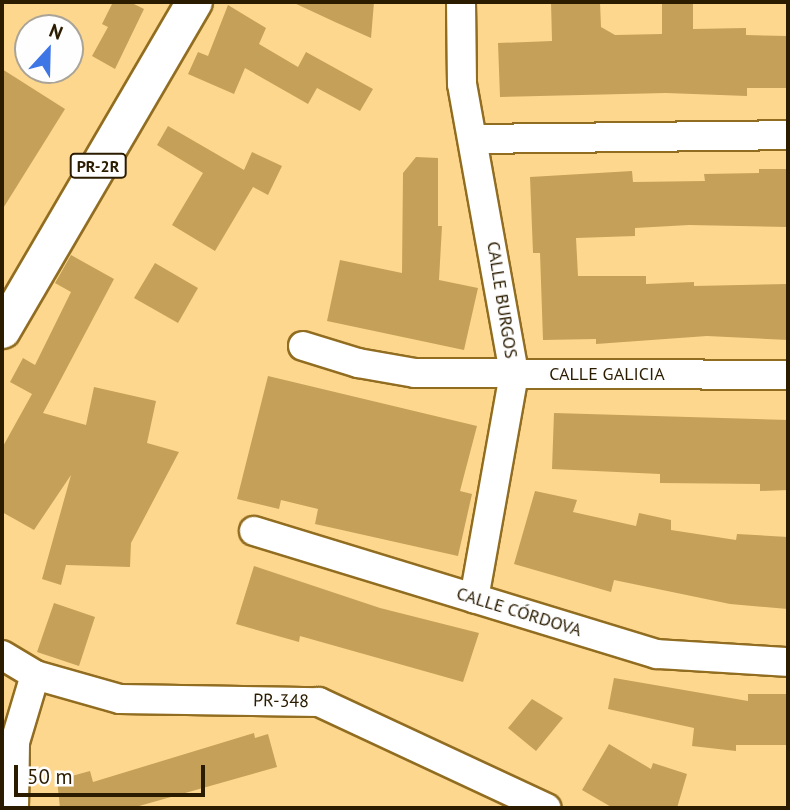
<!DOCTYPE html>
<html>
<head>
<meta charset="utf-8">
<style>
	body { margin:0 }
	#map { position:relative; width:790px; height:810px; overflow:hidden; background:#fed78e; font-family:"PT Sans",sans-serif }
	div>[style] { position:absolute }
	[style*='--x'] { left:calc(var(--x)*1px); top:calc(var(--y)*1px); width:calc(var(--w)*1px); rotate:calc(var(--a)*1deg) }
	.building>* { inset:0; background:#c5a058 }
	.roads { filter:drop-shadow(2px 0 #916d21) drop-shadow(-2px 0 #916d21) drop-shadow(0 2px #916d21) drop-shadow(0 -2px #916d21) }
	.minor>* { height:28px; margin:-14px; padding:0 14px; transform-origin:14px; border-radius:14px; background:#fff }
	.major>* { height:35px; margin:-17.5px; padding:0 17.5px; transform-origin:17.5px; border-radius:17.5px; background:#fff }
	span { translate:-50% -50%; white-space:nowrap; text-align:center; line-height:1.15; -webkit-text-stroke:5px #fefefe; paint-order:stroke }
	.shield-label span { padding:2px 5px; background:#fefefe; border:2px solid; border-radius:5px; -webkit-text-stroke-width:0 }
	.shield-label { font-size:16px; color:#2b1c00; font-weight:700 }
	.street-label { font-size:18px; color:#2b1c00 }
	.frame { position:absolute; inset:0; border:4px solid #2b1c00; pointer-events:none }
	.north { position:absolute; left:14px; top:14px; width:70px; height:70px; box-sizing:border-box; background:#fefefe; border:2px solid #aaa498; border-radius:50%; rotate:22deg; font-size:19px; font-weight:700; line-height:28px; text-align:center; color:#2b1c00 }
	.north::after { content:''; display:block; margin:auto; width:24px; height:32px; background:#3f76e6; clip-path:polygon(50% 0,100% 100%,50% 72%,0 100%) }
	.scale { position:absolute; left:14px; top:765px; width:191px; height:32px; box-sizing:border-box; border:4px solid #2b1c00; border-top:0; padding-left:9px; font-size:21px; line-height:24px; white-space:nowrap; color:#2b1c00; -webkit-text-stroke:5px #fefefe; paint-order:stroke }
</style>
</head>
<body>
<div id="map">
	<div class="building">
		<div style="clip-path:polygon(113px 2px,130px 2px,144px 9px,115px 69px,92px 56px,108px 27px,102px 24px)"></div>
		<div style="clip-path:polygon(292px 2px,374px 2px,371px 38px,335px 22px)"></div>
		<div style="clip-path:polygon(551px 2px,600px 2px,601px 27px,615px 35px,662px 34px,662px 2px,693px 2px,693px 29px,746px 28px,746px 35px,788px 36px,788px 88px,747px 88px,747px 96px,666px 93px,500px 97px,498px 43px,552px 41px)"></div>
		<div style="clip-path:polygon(228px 5px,266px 28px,259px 44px,298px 67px,306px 52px,373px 89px,360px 111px,317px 88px,308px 104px,245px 68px,234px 94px,188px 74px,198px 52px,208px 56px)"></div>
		<div style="clip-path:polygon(2px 69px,65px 109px,2px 210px)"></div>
		<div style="clip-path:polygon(168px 126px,244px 170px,252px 152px,282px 166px,268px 195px,253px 187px,215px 251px,172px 225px,203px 173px,157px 145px)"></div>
		<div style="clip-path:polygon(416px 157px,438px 158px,438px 226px,442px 226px,439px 280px,478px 288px,464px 350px,327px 321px,340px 260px,402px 273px,403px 173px)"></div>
		<div style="clip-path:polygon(759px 169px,788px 169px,788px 227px,689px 225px,635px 228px,635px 236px,576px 238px,578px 276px,646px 276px,646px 284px,694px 282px,694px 286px,788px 284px,788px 340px,707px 336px,596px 344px,596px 339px,543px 340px,540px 253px,533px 253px,530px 177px,632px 171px,633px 182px,705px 181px,704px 174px,759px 173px)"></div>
		<div style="clip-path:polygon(71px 255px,114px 279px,43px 413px,86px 425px,94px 387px,156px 401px,147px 443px,179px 452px,131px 543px,130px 567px,66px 565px,61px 585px,42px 579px,71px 475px,34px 530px,2px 512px,2px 448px,32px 394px,10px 382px,23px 358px,35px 365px,71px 292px,55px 283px)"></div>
		<div style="clip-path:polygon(155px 263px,198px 288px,178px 323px,134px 298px)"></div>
		<div style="clip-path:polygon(268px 376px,477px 426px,460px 491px,472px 494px,458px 556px,315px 524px,318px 509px,281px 500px,279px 509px,237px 499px)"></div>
		<div style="clip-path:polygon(554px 413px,788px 420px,788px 490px,760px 491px,760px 484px,660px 483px,660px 474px,552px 469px)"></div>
		<div style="clip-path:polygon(535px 491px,577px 500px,573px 512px,636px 526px,639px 513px,671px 520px,671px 530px,736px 540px,737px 534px,788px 537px,788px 609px,730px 604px,614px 580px,611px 592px,514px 564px)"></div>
		<div style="clip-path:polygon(254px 566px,380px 608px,479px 633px,463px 682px,300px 636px,299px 642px,236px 624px)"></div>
		<div style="clip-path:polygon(54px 603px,95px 617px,79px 666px,37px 652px)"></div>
		<div style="clip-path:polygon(614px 678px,748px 701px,748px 694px,788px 694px,788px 745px,736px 745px,736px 751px,692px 746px,694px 728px,608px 709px)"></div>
		<div style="clip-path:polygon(532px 699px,563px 718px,536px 751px,508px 728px)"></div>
		<div style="clip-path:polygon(254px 733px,255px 738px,268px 734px,277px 767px,132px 808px,60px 808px,57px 780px,90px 771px,93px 782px)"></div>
		<div style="clip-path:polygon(609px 744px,651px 769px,653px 763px,687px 774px,677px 808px,613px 808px,582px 790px)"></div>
	</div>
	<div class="roads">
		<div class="minor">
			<div style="--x:461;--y:2;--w:82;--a:89.3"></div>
			<div style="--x:462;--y:84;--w:295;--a:79.8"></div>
			<div style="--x:514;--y:374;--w:228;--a:100.1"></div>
			<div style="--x:473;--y:139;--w:315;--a:-0.7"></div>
			<div style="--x:303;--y:346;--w:58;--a:17.2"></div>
			<div style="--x:358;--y:363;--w:58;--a:10"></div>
			<div style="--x:415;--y:373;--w:373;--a:0.3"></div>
			<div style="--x:254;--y:531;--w:421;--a:17"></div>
			<div style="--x:657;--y:654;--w:131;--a:3.5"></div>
			<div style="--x:2;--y:655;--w:39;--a:31"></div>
			<div style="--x:35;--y:675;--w:88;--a:15.8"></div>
			<div style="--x:120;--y:699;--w:199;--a:0.9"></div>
			<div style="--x:319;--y:702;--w:251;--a:25"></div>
			<div style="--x:14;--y:808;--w:66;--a:-89.1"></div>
			<div style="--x:15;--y:742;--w:70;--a:-73.4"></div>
		</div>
		<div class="major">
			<div style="--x:2;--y:330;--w:380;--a:-59.7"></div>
		</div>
	</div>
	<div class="shield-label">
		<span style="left:98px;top:166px">PR-2R</span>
	</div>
	<div class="street-label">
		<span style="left:502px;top:300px;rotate:81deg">CALLE BURGOS</span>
		<span style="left:607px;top:374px">CALLE GALICIA</span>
		<span style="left:519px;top:612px;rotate:17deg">CALLE CÓRDOVA</span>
		<span style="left:281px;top:701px;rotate:1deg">PR-348</span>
	</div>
	<div class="frame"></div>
	<div class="north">N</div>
	<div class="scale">50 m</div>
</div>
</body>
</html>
